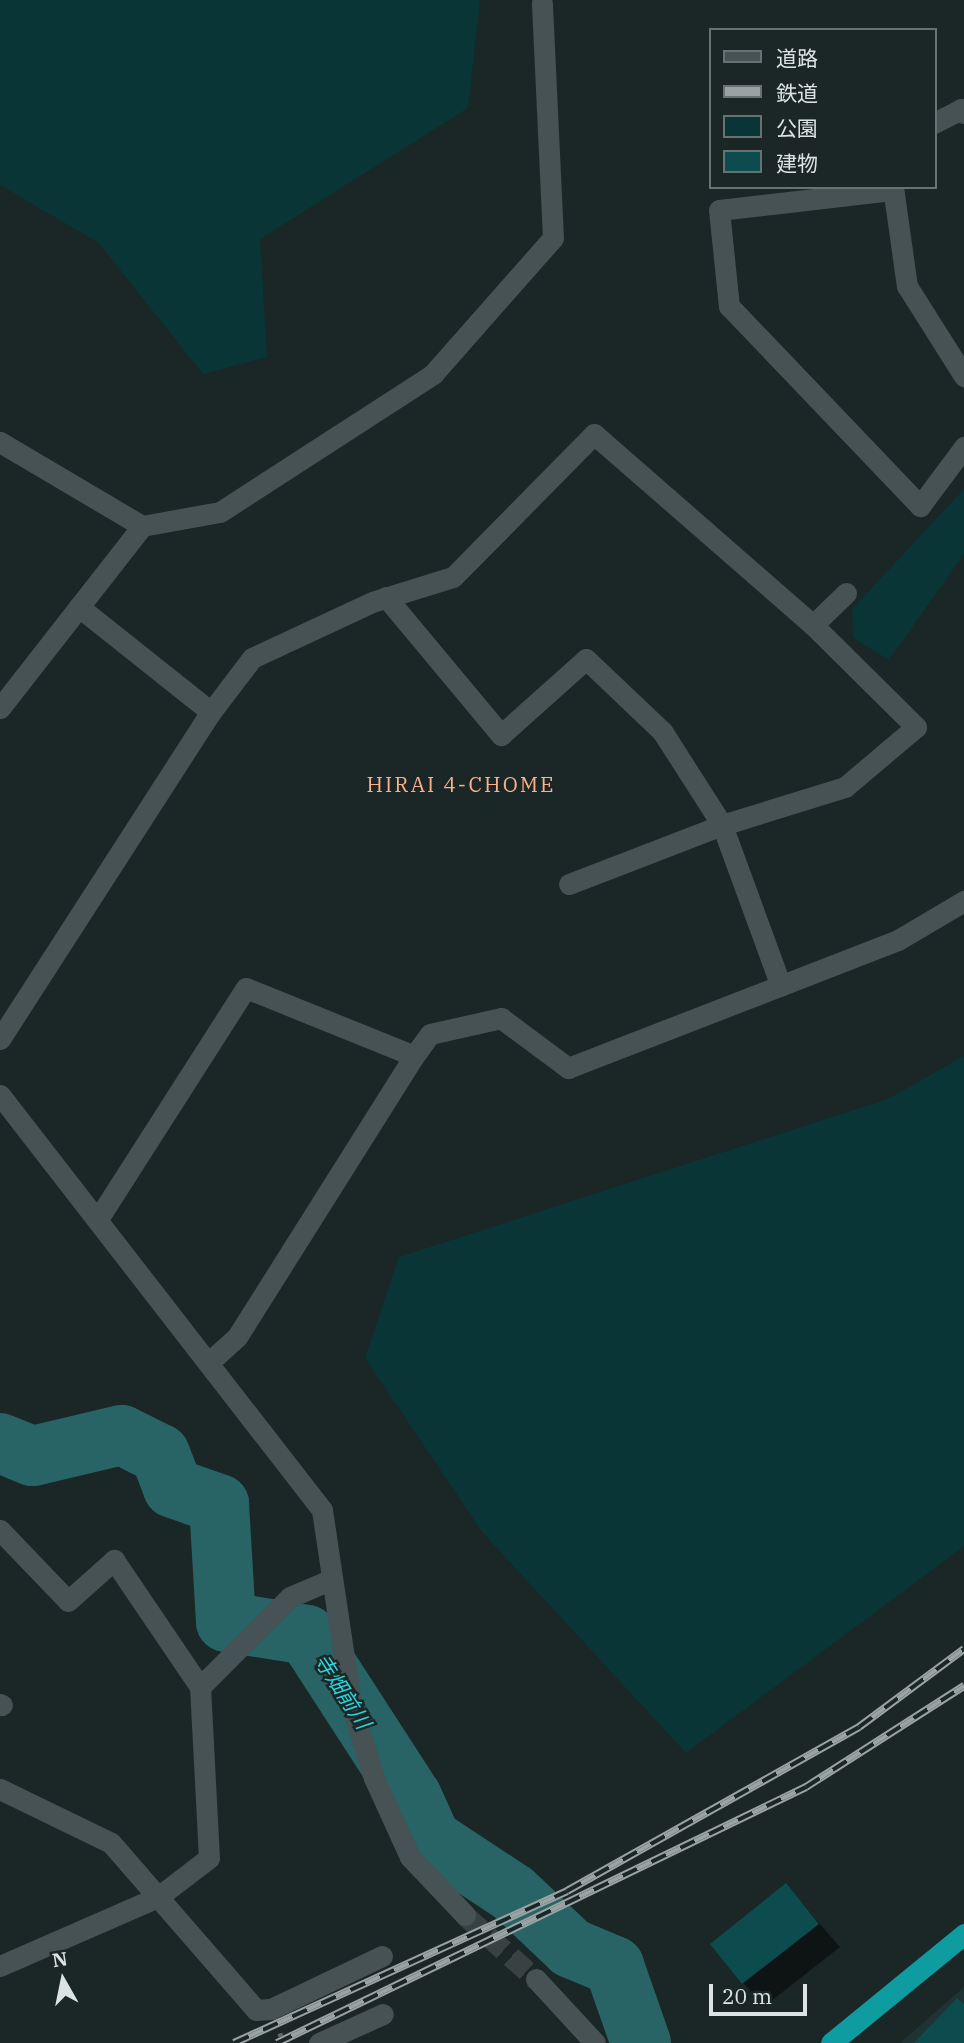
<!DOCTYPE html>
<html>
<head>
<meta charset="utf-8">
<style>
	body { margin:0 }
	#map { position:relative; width:964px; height:2043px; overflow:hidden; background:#1b2626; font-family:"IBM Plex Serif","Noto Sans JP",serif }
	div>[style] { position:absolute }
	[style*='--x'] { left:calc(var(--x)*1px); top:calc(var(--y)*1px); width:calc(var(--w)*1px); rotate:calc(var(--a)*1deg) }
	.built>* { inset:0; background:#1f3334 }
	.green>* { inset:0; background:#093537 }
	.shadow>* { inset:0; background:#0007 }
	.river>* { height:60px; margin:-30px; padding:0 30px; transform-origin:30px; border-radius:30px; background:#286365 }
	.building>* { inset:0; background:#0c4c4f }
	.tertiary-tunnel>* { height:21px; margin-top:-10.5px; transform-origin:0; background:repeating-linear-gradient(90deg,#384242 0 21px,transparent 0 31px) }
	.path>* { height:4.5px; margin-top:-2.25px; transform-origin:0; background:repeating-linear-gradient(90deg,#5f6868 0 3.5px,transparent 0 8.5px) }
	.minor>* { height:21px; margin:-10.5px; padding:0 10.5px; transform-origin:10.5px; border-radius:10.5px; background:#465253 }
	.tertiary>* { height:21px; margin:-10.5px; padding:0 10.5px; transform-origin:10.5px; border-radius:10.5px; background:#465253 }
	.trunk>* { height:21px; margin:-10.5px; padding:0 10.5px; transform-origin:10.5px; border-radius:10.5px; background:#0e9ca0 }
	.rail>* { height:8px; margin-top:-4px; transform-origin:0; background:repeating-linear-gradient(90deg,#1b2626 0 16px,#9aa3a3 0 32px); box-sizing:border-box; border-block:2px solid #9aa3a3 }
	span { translate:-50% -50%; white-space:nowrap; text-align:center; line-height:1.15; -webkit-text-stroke:5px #1b2626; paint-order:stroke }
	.neighbourhood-label { font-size:21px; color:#fab18b; letter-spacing:2px }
	.water-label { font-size:21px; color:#28d7dd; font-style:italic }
	.legend { position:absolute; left:709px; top:28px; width:228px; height:161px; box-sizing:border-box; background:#1b2626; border:2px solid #687272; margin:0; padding:9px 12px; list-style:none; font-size:21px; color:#dce3e3 }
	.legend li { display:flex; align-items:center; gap:14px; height:35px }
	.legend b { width:35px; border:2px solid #687272 }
	.north { position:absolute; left:28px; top:1945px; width:70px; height:70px; -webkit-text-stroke:5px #1b2626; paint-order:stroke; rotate:351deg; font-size:19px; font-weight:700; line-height:28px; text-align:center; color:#dce3e3 }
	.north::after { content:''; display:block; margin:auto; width:24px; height:32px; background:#dce3e3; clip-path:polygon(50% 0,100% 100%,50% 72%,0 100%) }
	.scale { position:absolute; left:709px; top:1984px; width:98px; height:32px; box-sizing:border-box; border:4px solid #dce3e3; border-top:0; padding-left:9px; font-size:21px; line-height:24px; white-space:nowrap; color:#dce3e3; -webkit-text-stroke:5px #1b2626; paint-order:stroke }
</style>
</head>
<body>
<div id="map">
	<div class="built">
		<div style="clip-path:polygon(964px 1987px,964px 2043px,900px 2043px)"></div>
	</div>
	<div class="green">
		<div style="clip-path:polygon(0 0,480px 0,468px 108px,260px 239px,267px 357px,203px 374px,99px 243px,0 185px)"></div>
		<div style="clip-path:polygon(964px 489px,964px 554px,889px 660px,853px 638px,852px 609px)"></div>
		<div style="clip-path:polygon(964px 1056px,964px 1546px,686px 1753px,483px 1533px,365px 1358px,399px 1257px,888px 1099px)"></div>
	</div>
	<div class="shadow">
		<div style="clip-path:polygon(786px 1885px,840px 1947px,766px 2005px,743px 1983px)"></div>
	</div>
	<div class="river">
		<div style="--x:0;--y:1443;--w:35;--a:22"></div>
		<div style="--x:33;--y:1456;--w:91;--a:-13.3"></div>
		<div style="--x:122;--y:1435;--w:42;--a:26.6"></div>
		<div style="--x:160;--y:1454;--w:36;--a:69"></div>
		<div style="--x:173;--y:1488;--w:49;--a:19.2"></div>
		<div style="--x:219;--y:1504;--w:118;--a:86.6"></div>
		<div style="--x:226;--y:1622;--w:82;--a:9.1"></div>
		<div style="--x:307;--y:1635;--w:193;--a:57.1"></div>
		<div style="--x:412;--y:1797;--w:46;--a:65.7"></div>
		<div style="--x:431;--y:1839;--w:98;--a:33.4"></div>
		<div style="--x:513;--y:1893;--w:80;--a:43.5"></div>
		<div style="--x:571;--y:1948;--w:47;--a:22.7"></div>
		<div style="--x:614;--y:1966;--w:82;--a:70.7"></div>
	</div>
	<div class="building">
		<div style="clip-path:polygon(786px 1883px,819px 1924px,742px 1984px,710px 1944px)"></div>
		<div style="clip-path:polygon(957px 1998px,964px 2004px,964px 2043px,914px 2043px)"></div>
	</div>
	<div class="tertiary-tunnel">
		<div style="--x:465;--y:1915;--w:96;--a:42"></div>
	</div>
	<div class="path">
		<div style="--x:280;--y:2033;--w:11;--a:68"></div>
	</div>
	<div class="minor">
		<div style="--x:934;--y:123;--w:30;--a:-27"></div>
		<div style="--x:961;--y:109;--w:5;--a:53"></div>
		<div style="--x:893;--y:187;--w:100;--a:82"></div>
		<div style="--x:907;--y:286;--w:107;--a:57.7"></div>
		<div style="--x:892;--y:190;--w:174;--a:173.4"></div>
		<div style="--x:719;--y:210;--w:97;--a:84.1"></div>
		<div style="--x:729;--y:306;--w:277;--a:46.3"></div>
		<div style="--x:920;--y:506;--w:74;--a:-53.3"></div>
		<div style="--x:0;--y:442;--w:165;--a:30.6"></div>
		<div style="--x:142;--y:526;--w:79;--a:-10.2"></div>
		<div style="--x:220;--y:512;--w:254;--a:-32.9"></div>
		<div style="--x:433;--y:374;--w:181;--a:-48.6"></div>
		<div style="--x:553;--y:238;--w:235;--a:-92.7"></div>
		<div style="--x:386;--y:597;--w:180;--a:50.2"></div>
		<div style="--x:501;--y:735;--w:114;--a:-41.8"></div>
		<div style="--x:586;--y:659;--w:105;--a:43.5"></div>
		<div style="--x:662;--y:731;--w:112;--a:57.4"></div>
		<div style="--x:722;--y:825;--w:171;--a:69.9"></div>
		<div style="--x:813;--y:625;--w:46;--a:-44.1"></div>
		<div style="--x:0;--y:708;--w:231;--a:-52"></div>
		<div style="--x:211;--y:712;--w:68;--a:-52.8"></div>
		<div style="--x:252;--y:658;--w:132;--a:-25"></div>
		<div style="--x:372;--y:602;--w:85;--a:-17.2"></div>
		<div style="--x:453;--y:577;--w:201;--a:-45.4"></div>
		<div style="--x:594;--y:434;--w:291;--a:41.1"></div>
		<div style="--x:813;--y:625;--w:145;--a:44.7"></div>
		<div style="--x:916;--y:727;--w:93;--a:139.8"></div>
		<div style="--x:845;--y:787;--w:129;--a:162.8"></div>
		<div style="--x:722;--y:825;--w:164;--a:158.9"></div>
		<div style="--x:0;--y:1039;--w:389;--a:-57.2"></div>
		<div style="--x:211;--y:712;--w:169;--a:-141.5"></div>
		<div style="--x:414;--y:1056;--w:27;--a:-54"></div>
		<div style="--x:430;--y:1034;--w:73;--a:-12.7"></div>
		<div style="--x:501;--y:1018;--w:84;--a:36.7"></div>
		<div style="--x:568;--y:1068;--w:354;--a:-21.2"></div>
		<div style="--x:898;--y:940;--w:77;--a:-30.6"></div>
		<div style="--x:98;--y:1219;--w:274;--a:-57.4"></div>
		<div style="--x:246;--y:988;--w:181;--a:22"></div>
		<div style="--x:414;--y:1056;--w:332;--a:122.2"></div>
		<div style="--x:237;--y:1337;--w:38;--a:138"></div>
		<div style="--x:0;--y:1530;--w:98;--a:46.2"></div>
		<div style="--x:68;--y:1601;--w:62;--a:-41.7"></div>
		<div style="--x:114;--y:1560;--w:153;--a:55.9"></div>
		<div style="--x:0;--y:1704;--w:2;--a:27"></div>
		<div style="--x:0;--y:1789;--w:123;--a:25.9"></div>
		<div style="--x:111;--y:1843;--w:221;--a:49"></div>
		<div style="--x:256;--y:2010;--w:15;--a:-4"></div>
		<div style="--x:271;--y:2009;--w:123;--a:-25.5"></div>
		<div style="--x:0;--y:1966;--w:172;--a:-23.6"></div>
		<div style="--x:158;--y:1897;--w:64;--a:-37.4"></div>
		<div style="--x:209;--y:1858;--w:171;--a:-93"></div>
		<div style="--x:200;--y:1687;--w:127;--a:-45"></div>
		<div style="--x:290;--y:1597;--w:43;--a:-23"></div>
		<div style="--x:319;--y:2043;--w:70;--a:-24.4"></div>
	</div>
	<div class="tertiary">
		<div style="--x:0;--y:1095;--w:525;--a:52.19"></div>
		<div style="--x:322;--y:1510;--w:195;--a:81.5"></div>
		<div style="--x:351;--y:1703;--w:78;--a:73"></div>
		<div style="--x:374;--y:1778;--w:87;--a:65.5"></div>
		<div style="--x:410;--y:1857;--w:80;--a:46.5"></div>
		<div style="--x:536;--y:1979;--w:87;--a:47.3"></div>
	</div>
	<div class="trunk">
		<div style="--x:831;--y:2043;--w:172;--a:-39.3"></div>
	</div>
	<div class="rail">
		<div style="--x:234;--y:2043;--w:366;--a:-24.5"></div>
		<div style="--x:567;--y:1891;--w:335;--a:-29.3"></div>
		<div style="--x:859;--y:1727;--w:131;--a:-36.6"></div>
		<div style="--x:277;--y:2043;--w:588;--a:-25.82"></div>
		<div style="--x:806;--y:1787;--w:188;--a:-32.6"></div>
	</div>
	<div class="neighbourhood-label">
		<span style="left:461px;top:784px">HIRAI 4-CHOME</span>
	</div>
	<div class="water-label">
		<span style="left:343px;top:1691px;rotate:57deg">寺畑前川</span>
	</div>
	<ul class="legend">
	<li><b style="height:9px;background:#465253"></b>道路</li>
	<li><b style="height:9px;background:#9aa3a3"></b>鉄道</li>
	<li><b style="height:19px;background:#093537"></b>公園</li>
	<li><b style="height:19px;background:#0c4c4f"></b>建物</li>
	</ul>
	<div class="north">N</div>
	<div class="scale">20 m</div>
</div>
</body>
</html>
